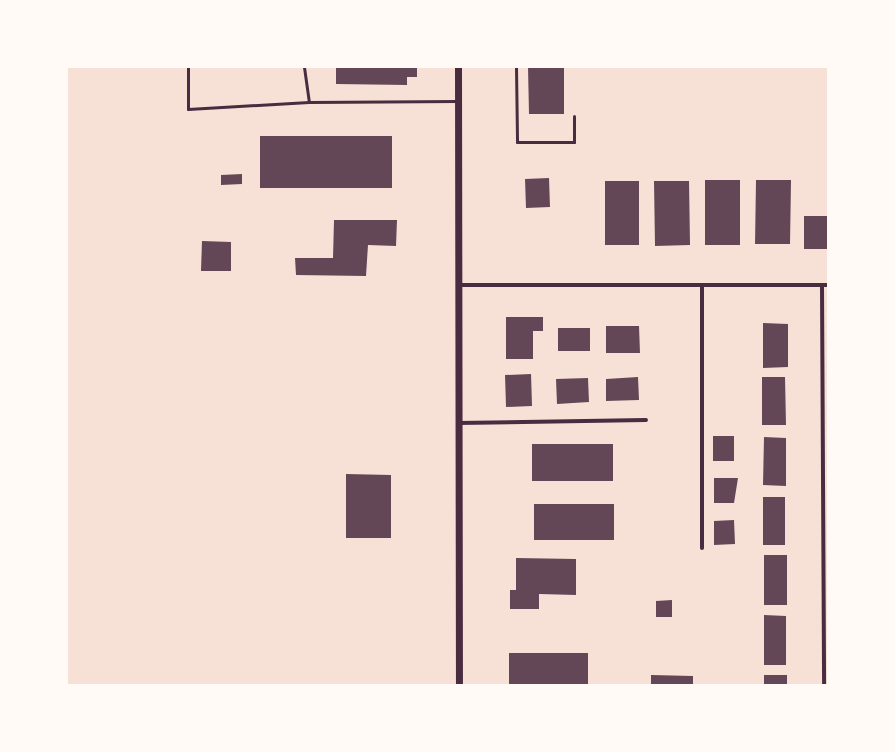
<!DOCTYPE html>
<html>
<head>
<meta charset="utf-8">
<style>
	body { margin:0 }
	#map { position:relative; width:895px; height:752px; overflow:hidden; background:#f7e1d7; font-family:Literata,serif }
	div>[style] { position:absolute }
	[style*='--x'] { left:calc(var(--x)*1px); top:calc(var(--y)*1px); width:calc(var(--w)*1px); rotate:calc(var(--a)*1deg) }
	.building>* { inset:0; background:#644757 }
	.service>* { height:3px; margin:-1.5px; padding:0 1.5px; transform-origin:1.5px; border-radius:1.5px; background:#4a2c40 }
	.minor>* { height:4px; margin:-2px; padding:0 2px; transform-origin:2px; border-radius:2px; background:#4a2c40 }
	.tertiary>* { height:7px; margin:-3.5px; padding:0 3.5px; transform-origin:3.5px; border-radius:3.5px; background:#4a2c40 }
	span { translate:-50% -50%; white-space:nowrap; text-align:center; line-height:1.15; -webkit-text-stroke:3.5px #fffaf5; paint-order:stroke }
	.frame { position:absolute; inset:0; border:68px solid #fffaf5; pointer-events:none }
</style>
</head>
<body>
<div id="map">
	<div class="building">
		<div style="clip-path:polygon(336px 67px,417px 67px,417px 77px,407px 77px,407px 85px,336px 84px)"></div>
		<div style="clip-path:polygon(528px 67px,564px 67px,564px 114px,529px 114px)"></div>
		<div style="clip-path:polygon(260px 136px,392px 136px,392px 188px,260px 188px)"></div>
		<div style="clip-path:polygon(242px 174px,242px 184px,221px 185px,221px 175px)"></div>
		<div style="clip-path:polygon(549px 178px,550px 207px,526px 208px,525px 179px)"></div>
		<div style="clip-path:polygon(705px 180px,740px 180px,740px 245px,705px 245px)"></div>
		<div style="clip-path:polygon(756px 180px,791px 180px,790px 244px,755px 244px)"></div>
		<div style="clip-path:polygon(605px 181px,639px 181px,639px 245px,605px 245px)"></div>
		<div style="clip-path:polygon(654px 181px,689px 181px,690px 245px,655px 246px)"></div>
		<div style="clip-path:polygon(804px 216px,828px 216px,828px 249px,804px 249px)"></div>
		<div style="clip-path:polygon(334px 220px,397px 220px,396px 246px,368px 245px,366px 276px,296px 275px,295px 258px,333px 258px)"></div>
		<div style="clip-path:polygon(202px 241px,231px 242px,231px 271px,201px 271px)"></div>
		<div style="clip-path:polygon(506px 317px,543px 317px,543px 331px,533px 331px,533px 359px,506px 359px)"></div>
		<div style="clip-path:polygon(763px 323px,788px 324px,788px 367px,763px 368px)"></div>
		<div style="clip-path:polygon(606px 326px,639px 326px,640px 353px,606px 353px)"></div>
		<div style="clip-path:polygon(558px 328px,590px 328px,590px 351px,558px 351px)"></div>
		<div style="clip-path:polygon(531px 374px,532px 406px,506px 407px,505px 375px)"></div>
		<div style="clip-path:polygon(638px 377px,639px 400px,606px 401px,606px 379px)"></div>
		<div style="clip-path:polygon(762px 377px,785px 377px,786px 425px,762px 425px)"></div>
		<div style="clip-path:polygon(588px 378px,589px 402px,557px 404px,556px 379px)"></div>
		<div style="clip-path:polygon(713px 436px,734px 436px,734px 461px,713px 461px)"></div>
		<div style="clip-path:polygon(764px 437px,786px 438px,786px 486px,763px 485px)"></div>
		<div style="clip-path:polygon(532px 444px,613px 444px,613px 481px,532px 481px)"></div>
		<div style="clip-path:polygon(346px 474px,391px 475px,391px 538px,346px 538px)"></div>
		<div style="clip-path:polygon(714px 478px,738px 478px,734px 503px,714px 503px)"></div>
		<div style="clip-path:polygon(763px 497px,785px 497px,785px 545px,763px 545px)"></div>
		<div style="clip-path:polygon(534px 504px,614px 504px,614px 540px,534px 540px)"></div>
		<div style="clip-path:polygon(734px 520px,735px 544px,714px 545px,714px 521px)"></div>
		<div style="clip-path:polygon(764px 555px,787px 555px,787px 605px,764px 605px)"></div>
		<div style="clip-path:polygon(516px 558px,576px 559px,576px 595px,539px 594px,539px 609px,510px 609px,510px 590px,516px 590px)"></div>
		<div style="clip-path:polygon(672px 600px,672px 617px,656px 617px,656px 601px)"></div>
		<div style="clip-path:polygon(764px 615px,786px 616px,786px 665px,764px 665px)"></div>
		<div style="clip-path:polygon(509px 653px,588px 653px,588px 685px,509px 685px)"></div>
		<div style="clip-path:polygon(651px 675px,693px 676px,693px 685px,651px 685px)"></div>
		<div style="clip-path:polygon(764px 675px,787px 675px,787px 685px,764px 685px)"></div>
	</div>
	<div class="service">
		<div style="--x:188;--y:67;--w:42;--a:90"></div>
		<div style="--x:188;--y:109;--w:121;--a:-3.3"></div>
		<div style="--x:309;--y:102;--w:149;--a:-0.4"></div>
		<div style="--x:304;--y:67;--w:35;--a:82"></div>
		<div style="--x:516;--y:67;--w:75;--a:89.2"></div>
		<div style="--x:517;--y:142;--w:57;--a:0"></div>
		<div style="--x:574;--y:142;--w:26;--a:-90"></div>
	</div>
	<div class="minor">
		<div style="--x:458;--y:285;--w:370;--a:0"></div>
		<div style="--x:702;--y:285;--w:263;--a:90"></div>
		<div style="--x:822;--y:285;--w:400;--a:89.7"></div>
		<div style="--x:458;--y:423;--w:188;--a:-0.9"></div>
	</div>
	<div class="tertiary">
		<div style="--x:458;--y:67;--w:618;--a:89.91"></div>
	</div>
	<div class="frame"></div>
</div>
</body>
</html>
